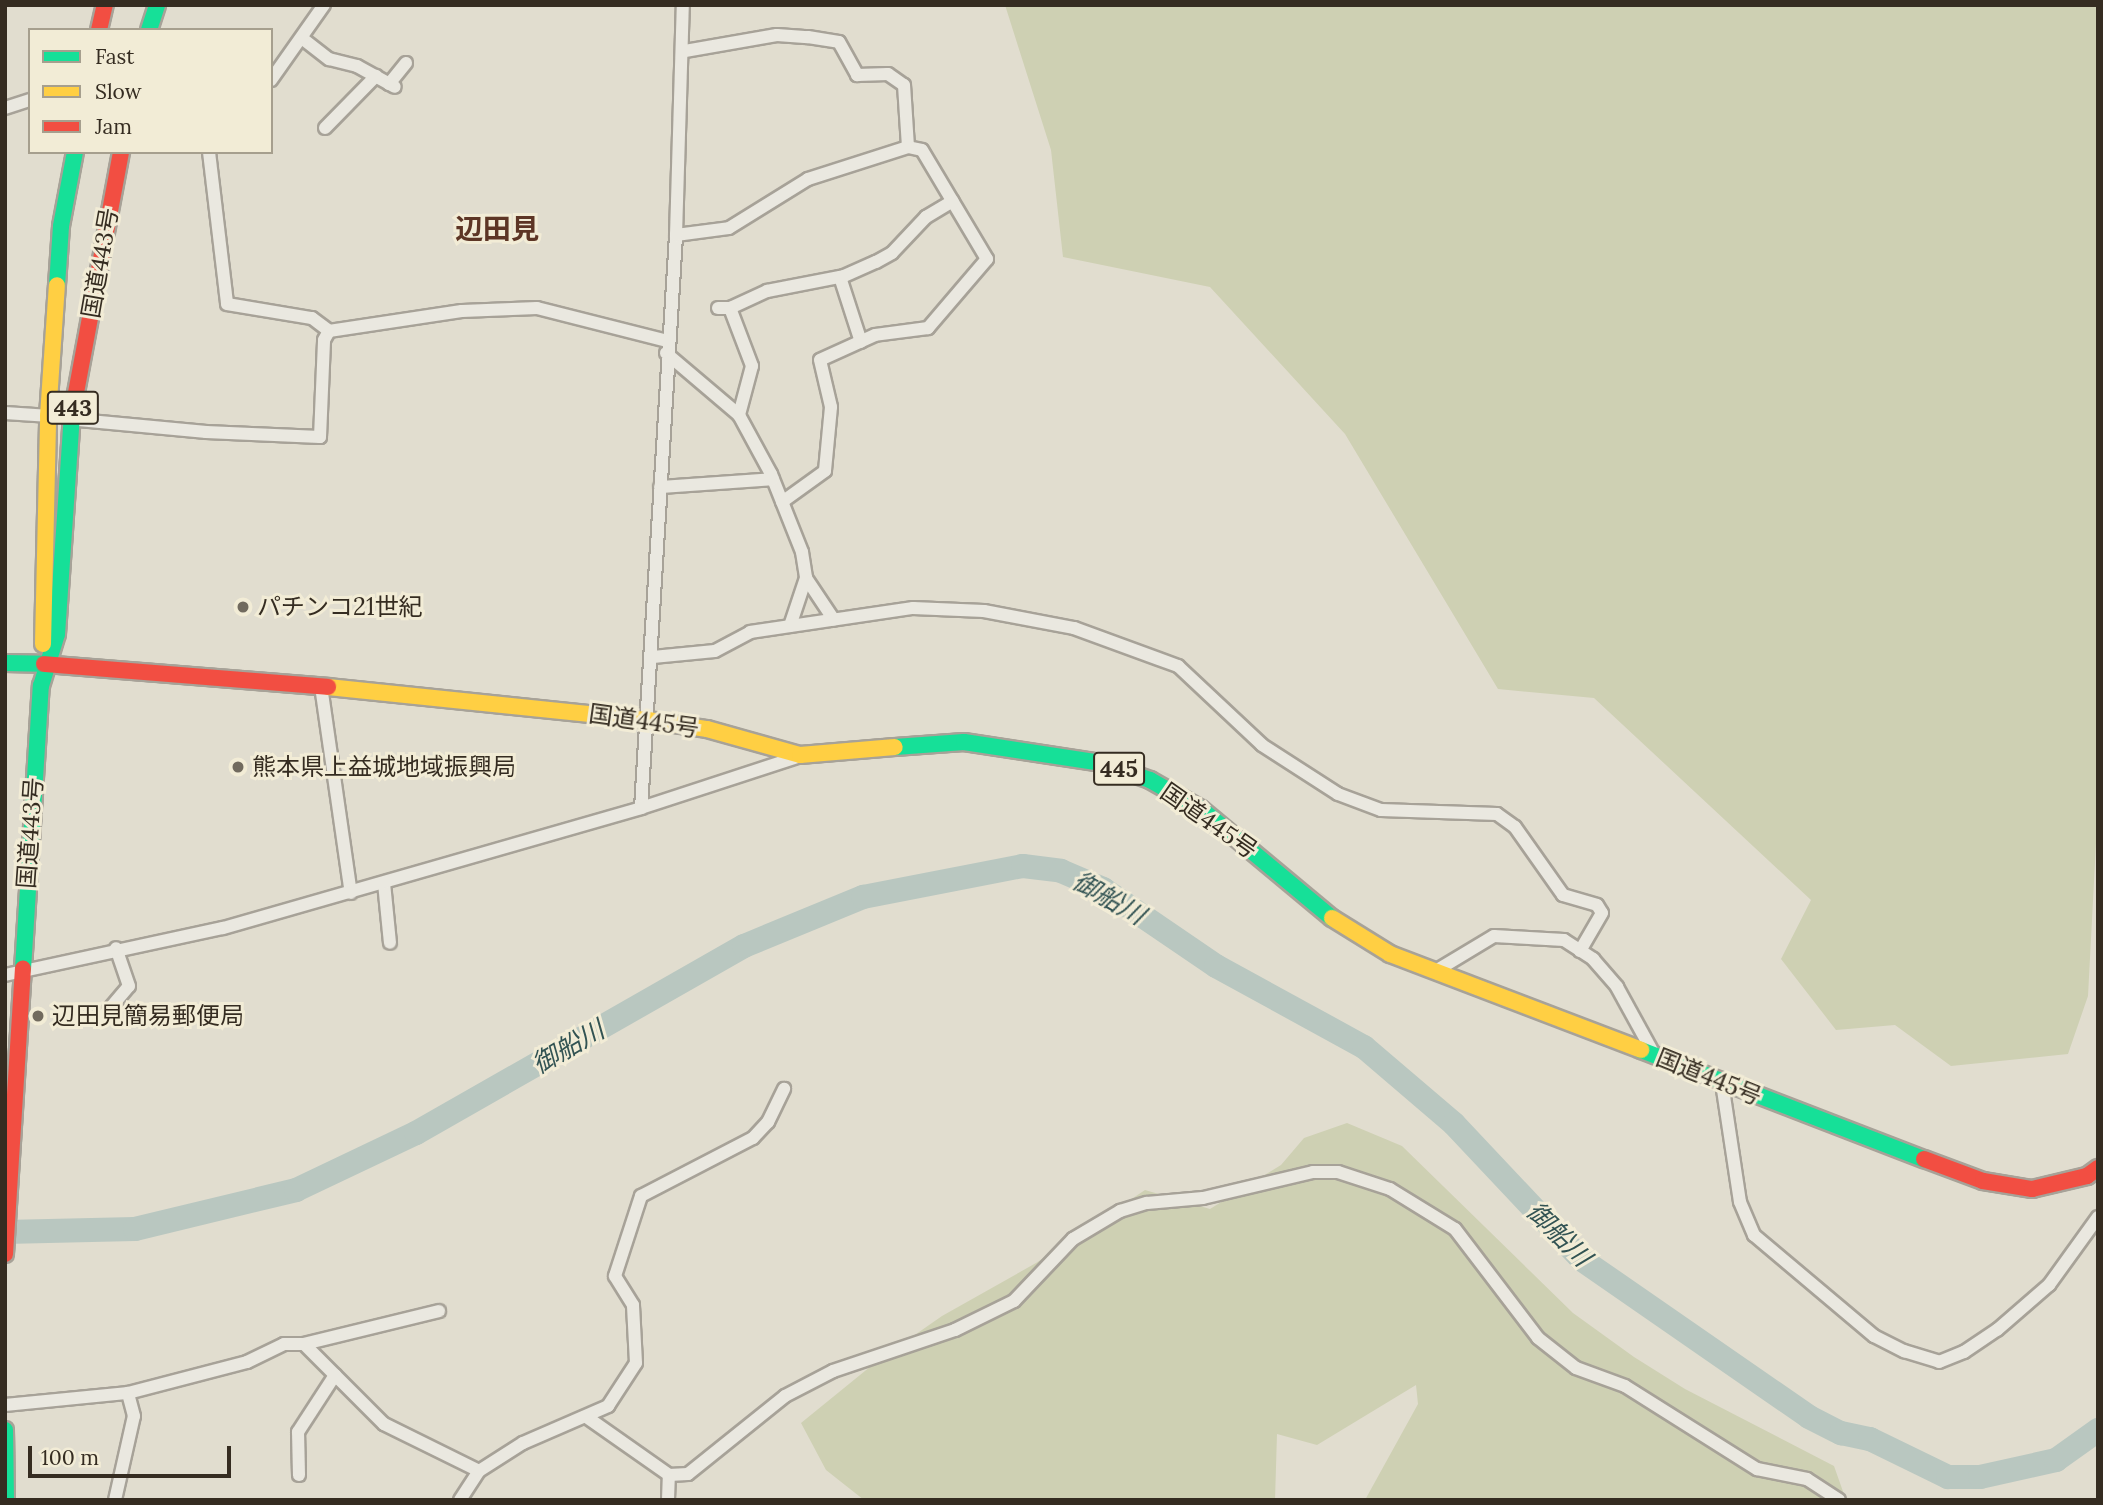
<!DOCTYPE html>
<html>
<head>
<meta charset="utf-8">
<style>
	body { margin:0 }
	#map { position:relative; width:2103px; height:1505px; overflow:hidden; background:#e1ddcf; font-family:Lora,"Noto Sans JP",serif }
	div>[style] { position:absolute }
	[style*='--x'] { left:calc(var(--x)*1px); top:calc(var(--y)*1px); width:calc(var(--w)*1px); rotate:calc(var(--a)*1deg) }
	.green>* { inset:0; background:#ced0b3 }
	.river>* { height:24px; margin:-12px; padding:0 12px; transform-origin:12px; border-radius:12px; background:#b9c7c0 }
	.roads { filter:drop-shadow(2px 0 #a7a298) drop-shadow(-2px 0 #a7a298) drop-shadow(0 2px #a7a298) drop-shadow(0 -2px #a7a298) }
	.street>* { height:12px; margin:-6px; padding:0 6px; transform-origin:6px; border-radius:6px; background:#eae8e0 }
	.fast>* { height:16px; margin:-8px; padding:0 8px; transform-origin:8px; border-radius:8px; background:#16e098 }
	.slow>* { height:16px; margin:-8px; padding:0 8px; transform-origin:8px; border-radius:8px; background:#ffcf43 }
	.jam>* { height:16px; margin:-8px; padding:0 8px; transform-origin:8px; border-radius:8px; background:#f24e42 }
	.dots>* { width:19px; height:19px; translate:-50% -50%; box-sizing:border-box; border:4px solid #f2ecd6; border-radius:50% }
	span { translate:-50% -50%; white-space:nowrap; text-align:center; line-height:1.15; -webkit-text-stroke:6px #f2ecd6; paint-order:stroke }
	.shield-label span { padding:2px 5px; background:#f2ecd6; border:2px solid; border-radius:5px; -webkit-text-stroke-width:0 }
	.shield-label { font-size:23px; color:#352c21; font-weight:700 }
	.street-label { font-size:24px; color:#352c21 }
	.poi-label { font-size:24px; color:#352c21 }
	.left { translate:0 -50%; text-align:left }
	.water-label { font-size:26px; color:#325353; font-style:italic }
	.quarter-label { font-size:28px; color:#5d3525; font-weight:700 }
	.frame { position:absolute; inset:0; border:7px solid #352c21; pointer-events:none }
	.legend { position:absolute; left:28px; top:28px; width:245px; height:126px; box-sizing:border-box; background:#f2ecd6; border:2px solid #a69f8e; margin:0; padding:9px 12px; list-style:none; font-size:21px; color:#352c21 }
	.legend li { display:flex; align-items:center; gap:14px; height:35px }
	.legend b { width:35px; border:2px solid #a69f8e }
	.scale { position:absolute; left:28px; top:1446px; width:203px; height:32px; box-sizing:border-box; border:4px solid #352c21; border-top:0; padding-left:9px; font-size:21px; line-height:24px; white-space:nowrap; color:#352c21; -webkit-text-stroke:5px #f2ecd6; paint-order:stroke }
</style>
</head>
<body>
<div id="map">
	<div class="green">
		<div style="clip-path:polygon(1005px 5px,2098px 5px,2098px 805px,2088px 996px,2068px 1054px,1951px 1066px,1895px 1025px,1836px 1030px,1781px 959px,1811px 900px,1594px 698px,1498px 689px,1345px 434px,1210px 287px,1063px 257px,1051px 150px)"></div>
		<div style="clip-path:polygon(1347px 1123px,1402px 1146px,1573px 1313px,1634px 1357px,1685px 1389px,1834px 1466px,1846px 1500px,1365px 1500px,1418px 1404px,1416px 1385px,1317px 1445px,1277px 1434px,1275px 1500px,864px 1500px,826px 1470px,801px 1423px,876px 1362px,942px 1316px,1036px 1263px,1145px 1190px,1210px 1209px,1281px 1165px,1304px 1138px)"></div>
	</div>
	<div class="river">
		<div style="--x:5;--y:1232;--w:130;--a:-1.3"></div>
		<div style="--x:135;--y:1229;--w:166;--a:-13.6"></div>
		<div style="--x:296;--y:1190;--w:133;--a:-25.4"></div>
		<div style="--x:416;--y:1133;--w:378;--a:-29.7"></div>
		<div style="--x:744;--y:946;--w:129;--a:-22.4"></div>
		<div style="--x:863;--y:897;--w:163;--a:-11"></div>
		<div style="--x:1023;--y:866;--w:38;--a:7"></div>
		<div style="--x:1061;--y:871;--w:46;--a:23.2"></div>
		<div style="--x:1103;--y:889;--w:137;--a:34.3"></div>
		<div style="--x:1216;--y:966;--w:169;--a:28.7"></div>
		<div style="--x:1364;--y:1047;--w:118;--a:40.5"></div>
		<div style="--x:1454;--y:1124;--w:185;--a:46.7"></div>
		<div style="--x:1581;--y:1259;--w:277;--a:34.7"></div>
		<div style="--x:1809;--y:1417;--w:36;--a:27"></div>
		<div style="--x:1841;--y:1433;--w:30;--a:12"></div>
		<div style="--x:1870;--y:1439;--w:87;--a:26"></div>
		<div style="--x:1948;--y:1477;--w:32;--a:0"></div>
		<div style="--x:1980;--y:1477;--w:78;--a:-12.6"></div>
		<div style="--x:2056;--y:1460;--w:52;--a:-35.5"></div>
	</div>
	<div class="roads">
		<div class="street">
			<div style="--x:303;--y:39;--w:33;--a:38"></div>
			<div style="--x:329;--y:59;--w:29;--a:14"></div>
			<div style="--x:357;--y:66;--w:43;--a:28.9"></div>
			<div style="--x:685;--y:51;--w:93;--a:-9.9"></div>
			<div style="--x:777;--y:35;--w:31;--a:4"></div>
			<div style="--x:808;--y:37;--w:31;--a:9"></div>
			<div style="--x:839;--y:42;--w:38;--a:61"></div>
			<div style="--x:857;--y:75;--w:31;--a:-2"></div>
			<div style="--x:888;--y:74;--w:19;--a:35"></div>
			<div style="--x:904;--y:85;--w:62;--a:86.3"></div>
			<div style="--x:908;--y:147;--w:14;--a:12"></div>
			<div style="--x:922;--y:150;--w:127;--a:59.2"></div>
			<div style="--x:987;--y:259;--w:91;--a:130.5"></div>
			<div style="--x:928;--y:328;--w:53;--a:172.5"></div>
			<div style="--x:875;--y:335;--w:60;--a:155.6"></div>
			<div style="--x:820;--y:360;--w:48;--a:76.8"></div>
			<div style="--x:831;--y:407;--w:64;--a:95.4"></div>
			<div style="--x:825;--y:471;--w:53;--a:144.2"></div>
			<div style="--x:271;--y:80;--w:92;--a:-54.8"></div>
			<div style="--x:389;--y:84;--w:27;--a:-51"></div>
			<div style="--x:5;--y:108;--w:26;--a:-18"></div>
			<div style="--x:325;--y:128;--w:73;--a:-45.6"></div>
			<div style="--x:209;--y:152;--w:153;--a:83.2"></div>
			<div style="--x:227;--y:304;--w:86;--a:9.4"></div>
			<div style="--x:312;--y:318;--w:21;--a:37"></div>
			<div style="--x:329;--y:331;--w:134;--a:-8.6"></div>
			<div style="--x:462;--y:311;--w:75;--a:-2.3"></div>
			<div style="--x:537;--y:308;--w:134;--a:14.2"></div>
			<div style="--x:676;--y:235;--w:53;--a:-7.5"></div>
			<div style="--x:729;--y:228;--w:93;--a:-31.8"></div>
			<div style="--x:808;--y:179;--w:105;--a:-17.7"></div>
			<div style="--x:840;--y:277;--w:68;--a:72.1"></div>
			<div style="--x:718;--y:308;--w:12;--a:0"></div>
			<div style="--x:730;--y:308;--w:41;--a:-24.7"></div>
			<div style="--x:767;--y:291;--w:78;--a:-11"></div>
			<div style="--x:844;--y:276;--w:35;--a:-24"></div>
			<div style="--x:876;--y:262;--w:18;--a:-29"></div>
			<div style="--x:892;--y:253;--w:50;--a:-46.6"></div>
			<div style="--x:926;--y:217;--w:31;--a:-31"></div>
			<div style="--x:730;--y:308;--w:62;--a:69.2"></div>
			<div style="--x:752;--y:366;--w:51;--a:104.9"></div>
			<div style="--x:666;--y:353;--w:96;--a:40.3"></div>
			<div style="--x:739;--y:415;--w:67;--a:61.5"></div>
			<div style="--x:771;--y:474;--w:84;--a:68.3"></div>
			<div style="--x:802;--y:552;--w:26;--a:81"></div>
			<div style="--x:806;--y:578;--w:50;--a:56.3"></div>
			<div style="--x:5;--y:413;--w:45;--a:3.8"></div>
			<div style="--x:68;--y:419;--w:139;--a:5.4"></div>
			<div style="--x:206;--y:432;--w:114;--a:2.5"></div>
			<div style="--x:320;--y:437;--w:97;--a:-87.6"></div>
			<div style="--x:324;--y:340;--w:10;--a:-61"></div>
			<div style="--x:660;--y:487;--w:113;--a:-4"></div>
			<div style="--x:790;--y:626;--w:51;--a:-71.6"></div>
			<div style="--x:653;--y:657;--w:62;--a:-5.5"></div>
			<div style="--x:715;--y:651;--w:40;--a:-28"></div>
			<div style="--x:750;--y:632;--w:165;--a:-8.4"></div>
			<div style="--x:913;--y:608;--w:71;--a:2.4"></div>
			<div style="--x:984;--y:611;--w:92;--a:10.7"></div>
			<div style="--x:1074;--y:628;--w:111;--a:20.1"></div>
			<div style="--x:1178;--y:666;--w:115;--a:43.2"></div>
			<div style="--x:1262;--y:745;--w:90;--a:32.8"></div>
			<div style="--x:1338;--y:794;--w:46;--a:20.4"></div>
			<div style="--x:1381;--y:810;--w:116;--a:2"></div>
			<div style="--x:1497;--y:814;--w:22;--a:36"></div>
			<div style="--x:1515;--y:827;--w:83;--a:54.8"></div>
			<div style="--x:1563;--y:895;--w:35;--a:16"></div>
			<div style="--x:1597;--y:905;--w:9;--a:58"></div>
			<div style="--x:1602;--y:913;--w:44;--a:120.1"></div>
			<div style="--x:321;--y:686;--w:209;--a:81.8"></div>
			<div style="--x:641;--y:808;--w:574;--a:-86.5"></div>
			<div style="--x:676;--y:235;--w:230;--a:-88.3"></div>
			<div style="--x:384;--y:883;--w:60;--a:84.3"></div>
			<div style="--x:1434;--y:972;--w:70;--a:-31"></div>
			<div style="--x:1494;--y:936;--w:70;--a:3.3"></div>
			<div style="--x:1564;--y:940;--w:35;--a:33"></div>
			<div style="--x:1593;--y:959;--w:37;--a:49"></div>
			<div style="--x:1617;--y:987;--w:79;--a:61.2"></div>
			<div style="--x:5;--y:975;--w:223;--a:-12.2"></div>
			<div style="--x:223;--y:928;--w:435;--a:-16"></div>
			<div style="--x:641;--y:808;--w:164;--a:-18.1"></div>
			<div style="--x:101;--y:1019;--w:43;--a:-49.7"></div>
			<div style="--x:129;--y:986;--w:40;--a:-108.9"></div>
			<div style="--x:1722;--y:1083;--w:120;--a:81.4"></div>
			<div style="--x:1740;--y:1202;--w:36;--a:67"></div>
			<div style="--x:1754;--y:1235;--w:157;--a:40.1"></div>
			<div style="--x:1874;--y:1336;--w:34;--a:27"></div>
			<div style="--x:1904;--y:1351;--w:37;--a:17"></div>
			<div style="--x:1939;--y:1362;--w:27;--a:-22"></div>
			<div style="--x:1964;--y:1352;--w:40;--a:-34"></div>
			<div style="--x:1997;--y:1330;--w:69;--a:-40.9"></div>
			<div style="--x:2049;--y:1285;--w:84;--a:-54.2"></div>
			<div style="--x:304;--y:1344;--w:139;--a:-13.7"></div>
			<div style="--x:5;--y:1405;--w:124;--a:-5.6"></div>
			<div style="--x:128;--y:1393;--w:123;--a:-14.6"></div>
			<div style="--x:247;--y:1362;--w:41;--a:-25.9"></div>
			<div style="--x:284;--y:1344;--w:20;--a:0"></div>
			<div style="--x:304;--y:1344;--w:113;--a:45"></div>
			<div style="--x:384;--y:1424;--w:106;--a:26.3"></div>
			<div style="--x:588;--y:1418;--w:99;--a:35.1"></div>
			<div style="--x:669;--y:1475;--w:19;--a:-3"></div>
			<div style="--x:688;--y:1474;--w:124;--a:-38.8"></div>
			<div style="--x:785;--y:1396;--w:54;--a:-27.5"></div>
			<div style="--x:833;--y:1371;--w:129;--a:-18.6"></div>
			<div style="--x:955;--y:1330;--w:66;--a:-26.2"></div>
			<div style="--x:1014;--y:1301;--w:86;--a:-46.4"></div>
			<div style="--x:1073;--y:1239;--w:55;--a:-30.8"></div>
			<div style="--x:1120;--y:1211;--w:28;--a:-17"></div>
			<div style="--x:1147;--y:1203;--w:56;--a:-5.1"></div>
			<div style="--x:1203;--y:1198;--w:113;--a:-13.3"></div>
			<div style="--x:1313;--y:1172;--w:25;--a:0"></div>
			<div style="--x:1338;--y:1172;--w:55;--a:18.1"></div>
			<div style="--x:1390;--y:1189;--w:76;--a:31.6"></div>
			<div style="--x:1455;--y:1229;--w:137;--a:52.7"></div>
			<div style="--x:1538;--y:1338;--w:48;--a:38.3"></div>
			<div style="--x:1576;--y:1368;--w:52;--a:20.2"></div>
			<div style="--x:1625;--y:1386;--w:156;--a:32.2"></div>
			<div style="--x:1757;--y:1469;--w:51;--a:11.3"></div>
			<div style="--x:1807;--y:1479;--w:38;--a:33"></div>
			<div style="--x:299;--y:1475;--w:43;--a:-91.3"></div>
			<div style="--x:298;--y:1432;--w:68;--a:-57"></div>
			<div style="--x:115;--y:1500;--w:86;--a:-77.3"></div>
			<div style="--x:134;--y:1416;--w:24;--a:-105"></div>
			<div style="--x:460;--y:1500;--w:35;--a:-57"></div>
			<div style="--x:479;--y:1471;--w:52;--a:-32.5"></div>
			<div style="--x:523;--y:1443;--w:93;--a:-23.5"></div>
			<div style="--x:608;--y:1406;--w:51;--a:-56.9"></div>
			<div style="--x:636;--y:1363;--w:58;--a:-93"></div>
			<div style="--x:633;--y:1305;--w:34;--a:-122"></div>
			<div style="--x:615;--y:1276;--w:84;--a:-72"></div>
			<div style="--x:641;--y:1196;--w:126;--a:-27.4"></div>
			<div style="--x:753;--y:1138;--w:22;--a:-47"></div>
			<div style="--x:768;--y:1122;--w:37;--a:-64"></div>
			<div style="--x:668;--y:1500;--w:25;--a:-88"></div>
		</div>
		<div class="fast">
			<div style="--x:149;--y:30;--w:26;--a:-72"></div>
			<div style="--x:57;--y:285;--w:59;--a:-86.1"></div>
			<div style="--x:61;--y:226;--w:75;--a:-79.3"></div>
			<div style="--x:5;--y:663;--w:39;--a:1"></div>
			<div style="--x:895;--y:747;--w:69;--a:-4.1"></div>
			<div style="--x:964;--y:742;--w:140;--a:8.7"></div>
			<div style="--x:1102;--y:763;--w:51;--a:19.5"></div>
			<div style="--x:1150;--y:780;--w:59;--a:29.6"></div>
			<div style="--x:1201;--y:809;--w:170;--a:39.8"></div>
			<div style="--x:23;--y:969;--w:284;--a:-86.4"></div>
			<div style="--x:41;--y:686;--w:54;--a:-72.9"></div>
			<div style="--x:57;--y:634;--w:221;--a:-86.1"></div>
			<div style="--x:1641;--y:1050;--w:303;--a:21.1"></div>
			<div style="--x:5;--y:1430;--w:70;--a:89.2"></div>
		</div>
		<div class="slow">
			<div style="--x:43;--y:644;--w:228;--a:-88.7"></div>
			<div style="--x:48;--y:416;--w:131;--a:-86.1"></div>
			<div style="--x:328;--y:687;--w:322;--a:5.9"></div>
			<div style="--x:648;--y:720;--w:60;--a:8.7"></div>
			<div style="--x:707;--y:729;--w:97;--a:15.6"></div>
			<div style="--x:800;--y:755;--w:95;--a:-4.8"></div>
			<div style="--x:1332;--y:918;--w:68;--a:31.8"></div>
			<div style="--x:1390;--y:954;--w:269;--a:20.9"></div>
		</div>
		<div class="jam">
			<div style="--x:99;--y:30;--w:26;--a:-77"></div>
			<div style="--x:72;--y:414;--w:267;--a:-79.4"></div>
			<div style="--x:44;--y:664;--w:285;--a:4.6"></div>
			<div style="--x:1924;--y:1159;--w:63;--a:20.4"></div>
			<div style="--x:1983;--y:1181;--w:50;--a:9.3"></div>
			<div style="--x:2032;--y:1189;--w:57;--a:-13.3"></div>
			<div style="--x:2087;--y:1176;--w:14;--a:-36"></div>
			<div style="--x:5;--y:1254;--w:286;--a:-86.4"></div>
		</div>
	</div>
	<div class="dots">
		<div style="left:243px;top:607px;background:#716a5e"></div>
		<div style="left:238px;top:767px;background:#716a5e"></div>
		<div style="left:38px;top:1016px;background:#716a5e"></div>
	</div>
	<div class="shield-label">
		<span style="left:73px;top:408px">443</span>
		<span style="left:1119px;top:769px">445</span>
	</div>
	<div class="street-label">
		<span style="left:100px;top:263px;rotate:-80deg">国道443号</span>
		<span style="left:644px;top:721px;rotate:8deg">国道445号</span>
		<span style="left:1209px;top:821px;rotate:35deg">国道445号</span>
		<span style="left:30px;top:833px;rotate:-86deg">国道443号</span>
		<span style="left:1709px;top:1077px;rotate:22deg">国道445号</span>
	</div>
	<div class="poi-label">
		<span class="left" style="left:257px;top:607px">パチンコ21世紀</span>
		<span class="left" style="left:252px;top:767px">熊本県上益城地域振興局</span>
		<span class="left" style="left:52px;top:1016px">辺田見簡易郵便局</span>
	</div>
	<div class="water-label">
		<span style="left:1109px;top:898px;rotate:30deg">御船川</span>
		<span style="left:568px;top:1047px;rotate:-30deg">御船川</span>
		<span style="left:1559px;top:1234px;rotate:45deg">御船川</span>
	</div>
	<div class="quarter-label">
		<span style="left:497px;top:229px">辺田見</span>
	</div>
	<div class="frame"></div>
	<ul class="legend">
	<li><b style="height:9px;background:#16e098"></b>Fast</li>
	<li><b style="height:9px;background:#ffcf43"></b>Slow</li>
	<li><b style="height:9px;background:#f24e42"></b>Jam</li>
	</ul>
	<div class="scale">100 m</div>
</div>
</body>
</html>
